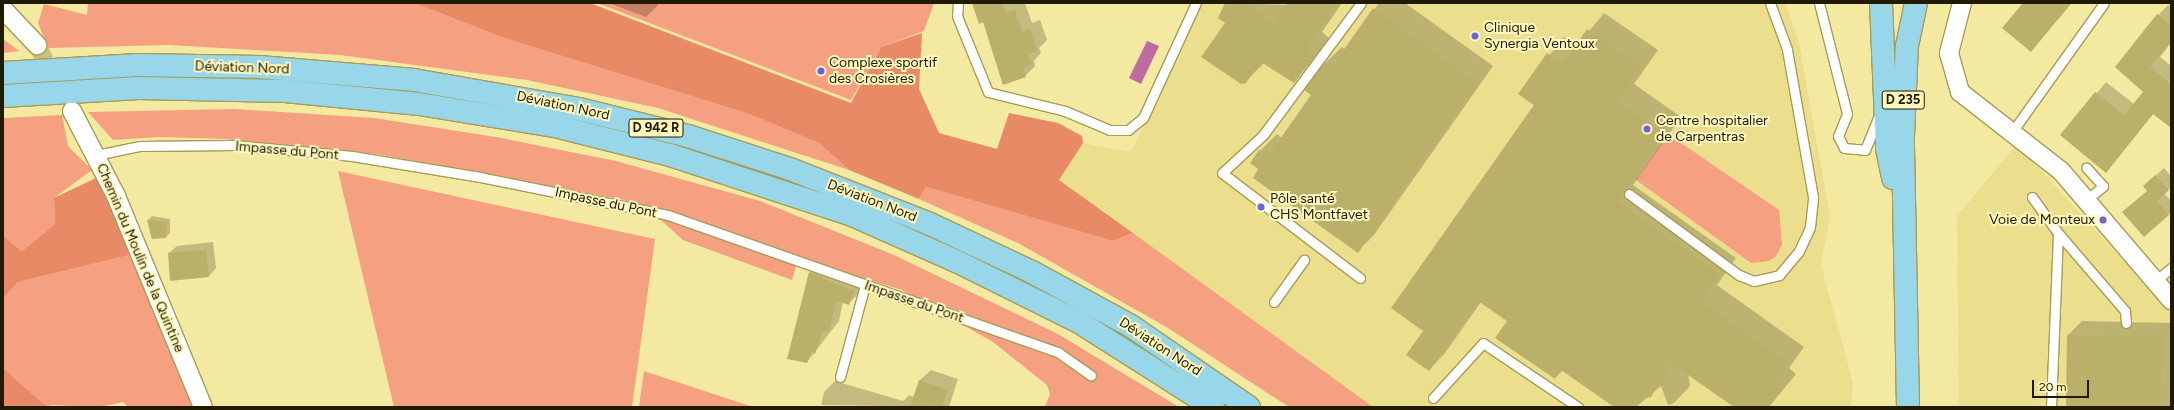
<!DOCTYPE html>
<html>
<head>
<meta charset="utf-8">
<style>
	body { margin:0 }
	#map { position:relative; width:2174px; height:410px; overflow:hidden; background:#f4e9a1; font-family:Figtree,sans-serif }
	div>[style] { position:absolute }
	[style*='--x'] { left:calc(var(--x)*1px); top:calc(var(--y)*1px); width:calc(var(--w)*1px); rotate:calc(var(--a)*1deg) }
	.built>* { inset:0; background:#ebdf8e }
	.green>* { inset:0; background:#f5a081 }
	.forest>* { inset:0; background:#e98a67 }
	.water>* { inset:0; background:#bf6ba3 }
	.shadow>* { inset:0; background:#0003 }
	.building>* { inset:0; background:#bbb069 }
	.minor-tunnel>* { height:18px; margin-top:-9px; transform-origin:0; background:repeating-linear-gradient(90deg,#cac081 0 18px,transparent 0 27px) }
	.roads { filter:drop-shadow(1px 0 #a79c56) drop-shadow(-1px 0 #a79c56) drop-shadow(0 1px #a79c56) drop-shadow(0 -1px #a79c56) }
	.service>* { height:9px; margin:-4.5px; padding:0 4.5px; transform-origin:4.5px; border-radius:4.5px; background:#fff }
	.minor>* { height:18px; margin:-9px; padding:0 9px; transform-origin:9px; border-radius:9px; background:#fff }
	.primary>* { height:22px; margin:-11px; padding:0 11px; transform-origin:11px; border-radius:11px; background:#98d6e9 }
	.dots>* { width:11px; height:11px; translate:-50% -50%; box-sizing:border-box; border:2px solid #fef6bd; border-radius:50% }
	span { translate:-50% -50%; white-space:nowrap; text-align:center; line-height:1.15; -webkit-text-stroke:4px #fef6bd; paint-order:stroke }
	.shield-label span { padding:1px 3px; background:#fef6bd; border:1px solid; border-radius:3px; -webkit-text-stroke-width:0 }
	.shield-label { font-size:13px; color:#201b00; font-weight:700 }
	.poi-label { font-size:14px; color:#201b00 }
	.left { translate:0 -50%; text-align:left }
	.right { translate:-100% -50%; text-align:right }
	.street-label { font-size:14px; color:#201b00 }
	.frame { position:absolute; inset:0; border:4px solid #201b00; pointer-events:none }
	.scale { position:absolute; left:2032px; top:380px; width:57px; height:18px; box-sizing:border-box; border:2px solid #201b00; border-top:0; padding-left:5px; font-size:12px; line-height:14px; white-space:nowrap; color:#201b00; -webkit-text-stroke:3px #fef6bd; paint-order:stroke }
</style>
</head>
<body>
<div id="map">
	<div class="built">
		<div style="clip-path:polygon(1202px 3px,1786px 3px,1799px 43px,1830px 216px,1821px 265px,1853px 383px,1851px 407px,1373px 407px,1059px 180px,1083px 143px,1131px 152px)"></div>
		<div style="clip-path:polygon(2017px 144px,2171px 313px,2171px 407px,1959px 407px,1957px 216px)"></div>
	</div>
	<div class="green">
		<div style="clip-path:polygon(88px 3px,414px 3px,504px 38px,749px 114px,819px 143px,849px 170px,658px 108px,527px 80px,340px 55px,168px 45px,48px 48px,38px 23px,44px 4px,87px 15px)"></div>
		<div style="clip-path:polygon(597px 3px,934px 3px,924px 31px,881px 47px,851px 100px)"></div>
		<div style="clip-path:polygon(3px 39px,19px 51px,3px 53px)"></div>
		<div style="clip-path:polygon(234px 109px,374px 118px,496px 137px,616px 161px,760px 201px,894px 255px,1058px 334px,1179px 407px,1045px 407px,1050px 394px,1047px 385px,993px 342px,902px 290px,798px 259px,792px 280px,683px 240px,653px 213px,624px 200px,377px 154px,225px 139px,160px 137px,113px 140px,88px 112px)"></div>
		<div style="clip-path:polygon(62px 115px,68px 146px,92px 170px,54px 198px,55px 224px,22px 251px,3px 236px,3px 118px)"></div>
		<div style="clip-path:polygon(1668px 134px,1779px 210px,1782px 245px,1776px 256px,1769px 261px,1751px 263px,1636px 180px)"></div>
		<div style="clip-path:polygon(338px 171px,655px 239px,632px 407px,394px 407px)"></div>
		<div style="clip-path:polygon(926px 187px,1113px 241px,1133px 233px,1373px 407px,1289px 407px,1168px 328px,1018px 243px,919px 199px)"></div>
		<div style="clip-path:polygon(134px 254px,192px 407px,128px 407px,123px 402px,100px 407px,45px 405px,4px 369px,3px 299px,18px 282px)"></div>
		<div style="clip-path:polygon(644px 371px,753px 407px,639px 407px)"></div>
	</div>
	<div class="forest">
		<div style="clip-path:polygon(414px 3px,590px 3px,851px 103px,881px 47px,922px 33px,919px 89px,939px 133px,997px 149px,1009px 113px,1058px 123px,1082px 136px,1083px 143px,1059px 180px,1133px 233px,1113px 241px,926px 187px,919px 199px,849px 170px,819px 143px,749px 114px,504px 38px)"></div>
		<div style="clip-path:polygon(98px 177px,134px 254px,18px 282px,3px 299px,3px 236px,22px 251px,55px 224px,54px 198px)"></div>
		<div style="clip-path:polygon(3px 368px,45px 405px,61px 407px,3px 407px)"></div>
	</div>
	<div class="water">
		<div style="clip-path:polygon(1147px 41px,1159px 46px,1141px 84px,1129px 78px)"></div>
	</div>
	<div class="shadow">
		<div style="clip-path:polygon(609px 3px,660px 3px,646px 17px)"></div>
		<div style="clip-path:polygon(973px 3px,1025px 3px,1032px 23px,1040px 20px,1047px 40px,1039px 48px,1041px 53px,1034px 61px,1035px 66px,1025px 76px)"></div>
		<div style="clip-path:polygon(1228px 3px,1287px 5px,1342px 3px,1322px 32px,1330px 39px,1294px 82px,1264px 63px,1245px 82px,1226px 23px)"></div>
		<div style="clip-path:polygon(1379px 3px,1405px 3px,1493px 66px,1374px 235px,1358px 251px,1260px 169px,1260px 151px,1277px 134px,1282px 138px,1312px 94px,1305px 90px,1325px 63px,1342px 47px,1345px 49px)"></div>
		<div style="clip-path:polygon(2024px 3px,2072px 3px,2031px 51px)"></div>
		<div style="clip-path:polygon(2168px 5px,2171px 7px,2171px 43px,2160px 57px,2171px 66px,2171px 117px,2154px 113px,2106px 172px,2062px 135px,2106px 82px,2134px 104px,2145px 92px,2158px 15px)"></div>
		<div style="clip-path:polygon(1604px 13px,1658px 50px,1634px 84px,1681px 117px,1633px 185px,1736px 258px,1717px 285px,1804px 347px,1789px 368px,1796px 374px,1769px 407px,1736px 407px,1688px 373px,1690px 386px,1674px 403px,1668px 405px,1661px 386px,1636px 407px,1616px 407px,1563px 370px,1555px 378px,1509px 321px,1481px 302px,1445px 353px,1429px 370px,1424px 331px,1535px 105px,1519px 94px,1564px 37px,1577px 46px)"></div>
		<div style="clip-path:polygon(2164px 168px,2171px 176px,2171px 187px,2164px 193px,2171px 201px,2171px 212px,2144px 236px,2148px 191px,2152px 179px)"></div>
		<div style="clip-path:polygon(152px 216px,170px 219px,170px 233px,166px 237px,152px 238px,148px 220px)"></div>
		<div style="clip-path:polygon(213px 242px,216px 268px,209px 276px,169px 253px,177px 246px)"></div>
		<div style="clip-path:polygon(820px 263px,864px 281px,858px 294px,848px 304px,843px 302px,839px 321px,807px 362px,810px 273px)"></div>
		<div style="clip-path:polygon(2082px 321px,2171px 323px,2171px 407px,2067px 407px,2068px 335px)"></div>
		<div style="clip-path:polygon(931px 370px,958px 379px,949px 407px,821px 405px,824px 392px,835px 381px,903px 401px,909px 395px,914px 397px,920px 380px)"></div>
	</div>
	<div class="building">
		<div style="clip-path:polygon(972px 3px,1002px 3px,1006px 13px,1015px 10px,1022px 32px,1030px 29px,1037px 51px,1028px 54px,1032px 64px,1023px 67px,1026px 77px,1003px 85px,983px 22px,979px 24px)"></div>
		<div style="clip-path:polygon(1225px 3px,1243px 3px,1273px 24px,1287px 3px,1338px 3px,1306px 49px,1314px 56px,1294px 83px,1261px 62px,1246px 83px,1241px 84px,1201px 57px,1225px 23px,1218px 18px)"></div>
		<div style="clip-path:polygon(2023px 3px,2071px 3px,2031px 52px,2002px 28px)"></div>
		<div style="clip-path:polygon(1373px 8px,1477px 83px,1358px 253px,1253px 178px,1258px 169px,1250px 163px,1259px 150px,1268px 156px,1311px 95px,1304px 90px,1324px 63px,1331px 68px)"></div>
		<div style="clip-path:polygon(2157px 14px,2171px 25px,2171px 42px,2150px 67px,2171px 84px,2171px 128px,2153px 114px,2106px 173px,2060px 135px,2095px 92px,2124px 115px,2143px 92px,2115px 67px)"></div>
		<div style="clip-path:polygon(1587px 29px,1642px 67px,1618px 101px,1665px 134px,1618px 202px,1720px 274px,1701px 302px,1789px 363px,1773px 385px,1781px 391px,1769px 407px,1734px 407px,1665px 359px,1668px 372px,1650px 398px,1644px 394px,1635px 407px,1614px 407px,1561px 370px,1555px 379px,1495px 338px,1507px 321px,1478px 301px,1429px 371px,1406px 355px,1423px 331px,1391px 308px,1534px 105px,1518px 94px,1547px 53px,1563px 64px)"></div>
		<div style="clip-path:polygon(2155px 175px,2169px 190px,2157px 201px,2169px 215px,2144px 237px,2122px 212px,2147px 191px,2143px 186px)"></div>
		<div style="clip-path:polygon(147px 220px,167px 222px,166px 238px,152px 239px)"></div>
		<div style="clip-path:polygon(206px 250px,209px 277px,170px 281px,168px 253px)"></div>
		<div style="clip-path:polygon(809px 272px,854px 291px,849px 305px,836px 301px,829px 332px,823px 331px,815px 354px,811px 352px,807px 363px,787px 359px)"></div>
		<div style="clip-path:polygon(2067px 335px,2162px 336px,2160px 407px,2066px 407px)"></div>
		<div style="clip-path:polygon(919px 380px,948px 390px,942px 407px,910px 407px)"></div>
	</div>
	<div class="minor-tunnel">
		<div style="--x:37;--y:45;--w:42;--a:62.8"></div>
	</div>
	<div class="roads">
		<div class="service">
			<div style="--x:958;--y:3;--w:13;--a:94"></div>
			<div style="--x:957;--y:16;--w:82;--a:67.8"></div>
			<div style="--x:988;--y:92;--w:79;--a:13.9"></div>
			<div style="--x:1065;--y:111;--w:49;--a:22.9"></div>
			<div style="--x:1110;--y:130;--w:18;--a:0"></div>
			<div style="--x:1128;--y:130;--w:19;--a:-39"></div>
			<div style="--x:1143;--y:118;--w:127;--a:-65.3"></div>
			<div style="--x:1819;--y:3;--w:114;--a:75.8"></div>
			<div style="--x:1847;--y:114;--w:24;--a:112"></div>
			<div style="--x:1838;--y:136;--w:13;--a:63"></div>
			<div style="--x:1844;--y:148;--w:21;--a:5"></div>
			<div style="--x:1865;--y:150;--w:35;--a:-68"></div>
			<div style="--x:2012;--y:132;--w:158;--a:-54.5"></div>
			<div style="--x:96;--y:155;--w:45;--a:-11.6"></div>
			<div style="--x:140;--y:146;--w:94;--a:-0.6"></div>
			<div style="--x:234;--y:145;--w:119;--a:5.3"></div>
			<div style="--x:352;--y:156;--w:130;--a:9.3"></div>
			<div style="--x:480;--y:177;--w:192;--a:11.4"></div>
			<div style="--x:668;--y:215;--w:415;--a:19.4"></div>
			<div style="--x:1059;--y:353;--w:39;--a:35"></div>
			<div style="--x:1629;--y:194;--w:137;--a:36.4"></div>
			<div style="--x:1739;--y:275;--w:16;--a:22"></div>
			<div style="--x:1754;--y:281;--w:26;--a:-13"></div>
			<div style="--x:1779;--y:275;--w:31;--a:-50"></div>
			<div style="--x:1799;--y:251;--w:26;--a:-65"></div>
			<div style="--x:1810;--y:227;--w:30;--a:-84"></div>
			<div style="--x:1813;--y:197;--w:150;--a:-100"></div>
			<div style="--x:1787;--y:49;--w:49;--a:-110.3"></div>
			<div style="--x:2032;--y:197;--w:44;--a:54.2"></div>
			<div style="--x:2058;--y:233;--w:174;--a:92.3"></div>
			<div style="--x:2086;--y:200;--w:22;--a:-39"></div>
			<div style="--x:2103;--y:186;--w:25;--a:-132"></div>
			<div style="--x:2058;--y:233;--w:103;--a:49.3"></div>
			<div style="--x:2125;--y:311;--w:12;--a:85"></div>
			<div style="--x:1360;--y:278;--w:173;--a:-142.7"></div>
			<div style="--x:1222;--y:173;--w:56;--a:-42.8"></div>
			<div style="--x:1263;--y:135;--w:164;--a:-53.4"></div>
			<div style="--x:2155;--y:281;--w:21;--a:-39"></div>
			<div style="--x:1274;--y:302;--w:52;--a:-54.5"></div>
			<div style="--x:840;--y:377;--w:95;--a:-74.8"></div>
			<div style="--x:1433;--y:398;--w:74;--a:-47.7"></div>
			<div style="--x:1483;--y:343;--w:115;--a:34"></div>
		</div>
		<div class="minor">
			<div style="--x:1962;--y:3;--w:52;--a:104.6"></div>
			<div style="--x:1949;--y:53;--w:41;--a:74.2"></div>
			<div style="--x:1960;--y:92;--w:128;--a:38"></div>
			<div style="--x:2061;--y:171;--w:170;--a:49.5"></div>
			<div style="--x:3;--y:9;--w:50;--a:46.6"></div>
			<div style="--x:72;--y:111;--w:96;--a:62.6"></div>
			<div style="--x:116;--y:196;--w:228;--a:67.6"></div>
		</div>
		<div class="primary">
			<div style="--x:1881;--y:3;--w:146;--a:87.6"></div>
			<div style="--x:1887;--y:149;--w:30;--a:78"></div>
			<div style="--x:3;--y:73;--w:135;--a:-3.4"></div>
			<div style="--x:138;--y:65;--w:122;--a:0.9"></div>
			<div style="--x:260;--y:67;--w:155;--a:4.8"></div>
			<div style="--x:414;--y:80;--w:168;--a:10"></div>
			<div style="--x:579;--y:109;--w:112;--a:13.9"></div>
			<div style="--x:688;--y:136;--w:107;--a:17.9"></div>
			<div style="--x:790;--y:169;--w:150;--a:21.4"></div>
			<div style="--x:930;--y:224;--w:113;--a:25.2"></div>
			<div style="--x:1032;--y:272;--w:113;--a:28.6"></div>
			<div style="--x:1131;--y:326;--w:143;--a:34.5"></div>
			<div style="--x:3;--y:96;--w:136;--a:-3.4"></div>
			<div style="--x:139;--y:88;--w:146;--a:1.2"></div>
			<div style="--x:285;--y:91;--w:135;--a:5.5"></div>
			<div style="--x:419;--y:104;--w:138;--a:9.2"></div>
			<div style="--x:555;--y:126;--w:119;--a:14.2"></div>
			<div style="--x:670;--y:155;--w:192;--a:18.2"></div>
			<div style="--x:852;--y:215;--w:114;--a:23.9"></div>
			<div style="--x:956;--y:261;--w:137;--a:26.4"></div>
			<div style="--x:1079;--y:322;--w:159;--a:32.4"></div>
			<div style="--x:1908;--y:407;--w:271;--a:-91.1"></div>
			<div style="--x:1903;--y:136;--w:90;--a:-87.5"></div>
			<div style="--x:1907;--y:46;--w:44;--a:-78.2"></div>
		</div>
	</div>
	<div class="dots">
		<div style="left:1475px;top:36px;background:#6964dd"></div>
		<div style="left:821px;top:71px;background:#6964dd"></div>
		<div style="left:1647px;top:129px;background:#6964dd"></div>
		<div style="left:1261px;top:207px;background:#6964dd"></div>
		<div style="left:2103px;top:220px;background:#6964dd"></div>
	</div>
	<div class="shield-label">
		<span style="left:1903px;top:100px">D 235</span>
		<span style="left:656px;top:128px">D 942 R</span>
	</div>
	<div class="poi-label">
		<span class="left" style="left:1484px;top:36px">Clinique<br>Synergia Ventoux</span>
		<span class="left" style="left:829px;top:71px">Complexe sportif<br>des Crosières</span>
		<span class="left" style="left:1656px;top:129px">Centre hospitalier<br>de Carpentras</span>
		<span class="left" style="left:1270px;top:207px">Pôle santé<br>CHS Montfavet</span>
		<span class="right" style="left:2095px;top:220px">Voie de Monteux</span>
	</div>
	<div class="street-label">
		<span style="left:242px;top:68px;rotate:2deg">Déviation Nord</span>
		<span style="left:563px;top:106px;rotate:12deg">Déviation Nord</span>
		<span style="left:287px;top:151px;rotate:5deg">Impasse du Pont</span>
		<span style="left:872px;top:201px;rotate:21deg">Déviation Nord</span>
		<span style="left:606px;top:203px;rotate:12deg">Impasse du Pont</span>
		<span style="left:140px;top:258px;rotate:67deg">Chemin du Moulin de la Quintine</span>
		<span style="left:914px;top:302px;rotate:19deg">Impasse du Pont</span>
		<span style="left:1160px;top:347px;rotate:33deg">Déviation Nord</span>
	</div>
	<div class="frame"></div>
	<div class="scale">20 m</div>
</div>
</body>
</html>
